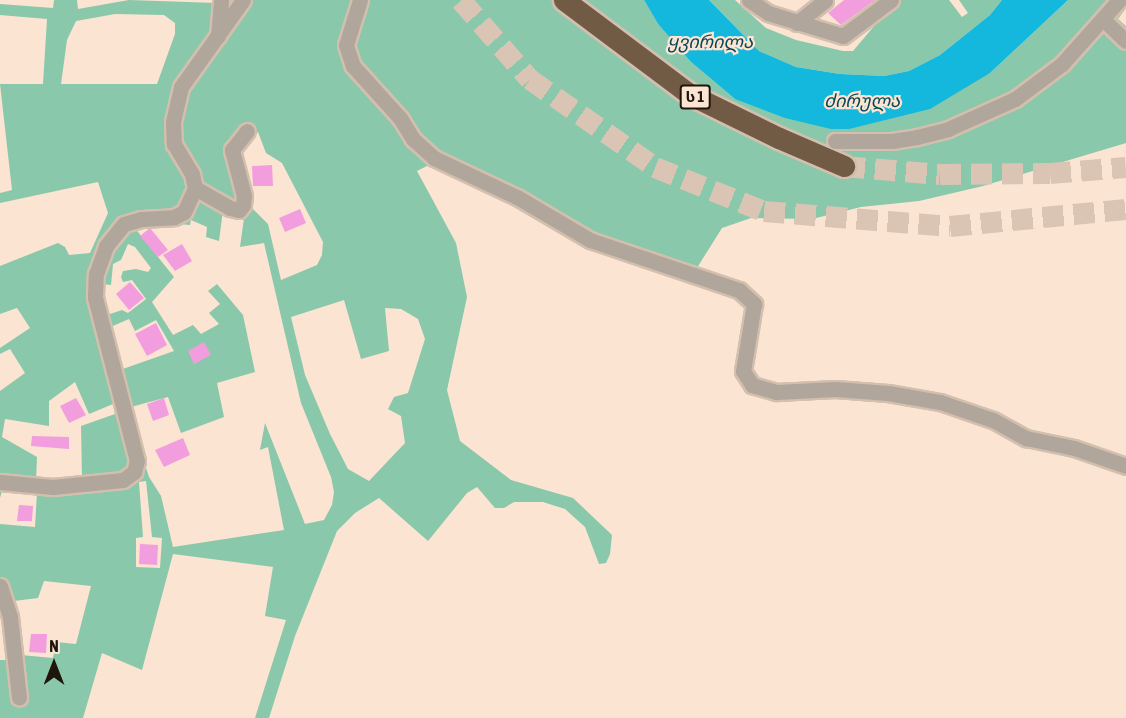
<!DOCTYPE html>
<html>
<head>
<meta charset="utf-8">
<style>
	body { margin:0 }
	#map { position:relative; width:1126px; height:718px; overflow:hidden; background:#fbe4d1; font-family:"Asap Condensed","Noto Sans Georgian",sans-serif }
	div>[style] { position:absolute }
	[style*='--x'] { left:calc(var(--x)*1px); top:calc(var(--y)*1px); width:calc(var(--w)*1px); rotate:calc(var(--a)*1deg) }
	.green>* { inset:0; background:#89c8aa }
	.water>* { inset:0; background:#14b8dc }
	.building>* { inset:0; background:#f29ddd }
	.highway-tunnel>* { height:21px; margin-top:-10.5px; transform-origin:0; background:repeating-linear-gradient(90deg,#dac5b4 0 21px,transparent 0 31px) }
	.roads { filter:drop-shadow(2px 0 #d3bfae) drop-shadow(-2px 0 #d3bfae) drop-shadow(0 2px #d3bfae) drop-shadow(0 -2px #d3bfae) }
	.minor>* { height:15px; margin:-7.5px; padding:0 7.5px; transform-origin:7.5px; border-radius:7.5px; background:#b1a69b }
	.highway>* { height:21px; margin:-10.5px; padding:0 10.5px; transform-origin:10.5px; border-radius:10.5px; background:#715b44 }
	span { translate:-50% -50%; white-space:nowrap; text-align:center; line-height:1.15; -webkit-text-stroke:4.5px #fbe4d1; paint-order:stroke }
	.shield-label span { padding:2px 4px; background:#fbe4d1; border:2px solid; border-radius:4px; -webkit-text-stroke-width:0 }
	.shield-label { font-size:15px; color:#1f150d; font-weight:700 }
	.water-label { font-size:18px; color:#074756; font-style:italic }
	.north { position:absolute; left:24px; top:634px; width:60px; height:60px; -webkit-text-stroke:4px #fbe4d1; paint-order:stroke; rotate:0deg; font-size:16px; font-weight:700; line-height:24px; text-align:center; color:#1f150d }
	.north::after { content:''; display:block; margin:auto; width:21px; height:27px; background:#1f150d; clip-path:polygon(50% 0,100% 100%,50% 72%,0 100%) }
</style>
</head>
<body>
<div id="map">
	<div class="green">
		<div style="clip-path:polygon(evenodd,54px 0,77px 0,78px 9px,129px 0,216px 3px,217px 0,644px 0,658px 24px,691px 62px,735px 99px,990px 73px,1068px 0,1126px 0,1126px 8px,1118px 19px,1126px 26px,1126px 143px,983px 186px,919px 201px,861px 207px,812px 219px,751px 218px,722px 228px,690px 279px,590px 249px,537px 215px,429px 165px,417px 171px,456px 243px,467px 297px,447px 390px,460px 441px,511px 480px,573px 498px,612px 535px,610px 554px,606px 563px,599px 564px,585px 527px,565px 509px,543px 502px,514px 502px,504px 508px,495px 508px,477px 487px,467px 493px,428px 541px,379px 498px,355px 513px,337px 531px,295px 636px,269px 718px,255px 718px,286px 620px,265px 616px,273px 567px,173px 554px,142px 670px,102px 653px,83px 718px,0 718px,0 660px,10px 660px,0 601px,0 524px,35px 527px,37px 492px,11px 490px,2px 491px,0 498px,0 391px,25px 373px,10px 349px,0 354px,0 348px,30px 328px,17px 308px,0 314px,0 266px,58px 243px,65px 247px,69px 255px,90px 253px,108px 213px,98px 182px,0 203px,0 193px,12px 190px,0 84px,43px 84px,47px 19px,0 15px,0 4px,53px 8px,54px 0,115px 14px,164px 15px,175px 23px,175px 34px,157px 84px,61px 84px,67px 40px,76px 21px,115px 14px,54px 0,258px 132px,266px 153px,282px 163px,323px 242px,322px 255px,317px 265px,281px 280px,268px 224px,250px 206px,237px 153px,258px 132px,54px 0,223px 210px,244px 218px,240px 247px,264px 243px,301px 403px,331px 477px,334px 492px,332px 505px,324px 520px,305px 524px,265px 423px,260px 450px,268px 447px,284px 530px,173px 547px,161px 496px,149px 477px,127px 408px,168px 397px,181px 433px,224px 417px,217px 383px,255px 372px,243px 315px,217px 284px,208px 291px,220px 304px,209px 313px,219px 324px,201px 334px,193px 325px,173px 335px,152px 302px,174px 277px,134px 227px,168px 223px,190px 225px,191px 220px,207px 227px,206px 237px,219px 241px,223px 210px,54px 0,128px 244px,135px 247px,151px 268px,148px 272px,136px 269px,123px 271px,121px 277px,123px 282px,132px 280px,146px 299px,128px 313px,122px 310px,104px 316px,102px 284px,111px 285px,113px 264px,121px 260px,128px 244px,54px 0,344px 300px,361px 359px,389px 351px,385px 308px,401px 309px,418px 319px,425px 339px,408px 393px,394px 397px,388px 409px,401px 416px,405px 443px,369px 481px,348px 469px,330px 434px,305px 375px,291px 317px,344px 300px,54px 0,129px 319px,135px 331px,156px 320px,174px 351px,120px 370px,108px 328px,129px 319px,54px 0,75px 382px,89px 414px,113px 404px,115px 414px,81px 426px,82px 479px,36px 482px,37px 457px,2px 437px,5px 419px,49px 426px,49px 401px,75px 382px,54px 0,146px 481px,152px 537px,162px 538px,160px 568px,136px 567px,136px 538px,143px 537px,139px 482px,146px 481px,54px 0,44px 581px,91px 586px,76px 644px,56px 642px,53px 658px,21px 655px,14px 601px,38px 598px,44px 581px)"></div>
		<div style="clip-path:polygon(709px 0,735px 0,766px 28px,796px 40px,843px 51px,853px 51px,886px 12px,901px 0,949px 0,962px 17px,968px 13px,959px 0,1002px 0,990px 15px,940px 55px,909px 71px,884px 76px,840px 74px,796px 67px,759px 51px)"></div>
	</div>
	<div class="water">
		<div style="clip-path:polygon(644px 0,709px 0,759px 51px,796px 67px,840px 74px,884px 76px,909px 71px,940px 55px,990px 15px,1002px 0,1068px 0,990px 73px,930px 109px,849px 129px,831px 129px,785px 118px,735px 99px,691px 62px,658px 24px)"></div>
	</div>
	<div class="building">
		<div style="clip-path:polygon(844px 0,875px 0,841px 25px,828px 13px)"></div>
		<div style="clip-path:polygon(272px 165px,273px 186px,253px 186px,252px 166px)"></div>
		<div style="clip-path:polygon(300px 209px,306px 223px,285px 232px,279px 218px)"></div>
		<div style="clip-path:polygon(150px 228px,168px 250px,158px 257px,140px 236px)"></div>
		<div style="clip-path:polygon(182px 244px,192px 261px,175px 271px,163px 255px)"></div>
		<div style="clip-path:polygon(130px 282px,144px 298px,129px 310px,116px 294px)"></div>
		<div style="clip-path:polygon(156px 323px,167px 345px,147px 356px,135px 334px)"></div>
		<div style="clip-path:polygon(204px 342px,211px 355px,194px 364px,188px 351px)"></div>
		<div style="clip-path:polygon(76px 398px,86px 415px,69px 423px,60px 406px)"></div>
		<div style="clip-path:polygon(164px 398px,169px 415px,153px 421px,147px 404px)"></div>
		<div style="clip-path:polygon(32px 436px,69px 437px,69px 449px,31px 446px)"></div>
		<div style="clip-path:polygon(183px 438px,190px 455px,164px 467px,155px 450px)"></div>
		<div style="clip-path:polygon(19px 505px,33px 506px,32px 521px,17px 521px)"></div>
		<div style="clip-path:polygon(140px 544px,158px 545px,157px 565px,139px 564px)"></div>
		<div style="clip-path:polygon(31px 634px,47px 634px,46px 653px,29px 652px)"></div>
	</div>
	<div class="highway-tunnel">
		<div style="--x:461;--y:0;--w:105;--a:48.9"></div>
		<div style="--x:530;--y:79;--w:153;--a:35.1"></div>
		<div style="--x:655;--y:167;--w:118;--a:22"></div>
		<div style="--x:764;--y:211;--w:187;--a:4.6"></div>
		<div style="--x:950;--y:226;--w:177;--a:-5.5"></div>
		<div style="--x:844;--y:166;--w:96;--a:4.8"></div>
		<div style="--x:940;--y:174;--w:110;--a:-0.5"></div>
		<div style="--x:1050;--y:173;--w:76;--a:-4.5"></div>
	</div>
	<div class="roads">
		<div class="minor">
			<div style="--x:243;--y:0;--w:107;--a:125.5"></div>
			<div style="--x:181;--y:87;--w:35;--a:103"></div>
			<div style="--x:173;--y:121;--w:23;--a:88"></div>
			<div style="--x:174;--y:144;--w:35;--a:59"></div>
			<div style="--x:192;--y:174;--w:14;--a:78"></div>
			<div style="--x:195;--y:188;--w:40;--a:29.7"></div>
			<div style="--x:230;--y:208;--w:9;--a:13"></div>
			<div style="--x:239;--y:210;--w:6;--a:-51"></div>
			<div style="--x:243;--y:205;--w:9;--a:-84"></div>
			<div style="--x:244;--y:196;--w:48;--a:-104.6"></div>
			<div style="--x:232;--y:150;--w:24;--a:-52"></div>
			<div style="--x:360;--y:0;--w:47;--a:107.3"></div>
			<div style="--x:346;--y:45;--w:22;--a:72"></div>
			<div style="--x:353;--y:66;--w:70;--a:47.9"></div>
			<div style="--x:400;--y:118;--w:25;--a:58"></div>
			<div style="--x:413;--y:139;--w:28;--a:42"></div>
			<div style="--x:434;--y:158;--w:92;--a:25.2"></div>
			<div style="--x:517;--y:197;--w:85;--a:30.5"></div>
			<div style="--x:590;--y:240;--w:157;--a:18.6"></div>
			<div style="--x:739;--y:290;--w:21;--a:43"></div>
			<div style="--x:754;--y:304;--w:68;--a:99.3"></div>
			<div style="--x:743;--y:371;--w:17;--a:57"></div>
			<div style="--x:752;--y:385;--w:26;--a:16"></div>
			<div style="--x:777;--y:392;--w:58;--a:-3"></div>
			<div style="--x:835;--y:389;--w:53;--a:4.3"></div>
			<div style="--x:888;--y:393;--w:53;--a:9.8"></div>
			<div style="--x:940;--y:402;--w:56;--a:18.8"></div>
			<div style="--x:993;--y:420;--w:38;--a:29"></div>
			<div style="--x:1026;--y:438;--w:49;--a:11.8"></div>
			<div style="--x:1074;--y:448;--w:55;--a:19.1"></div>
			<div style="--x:749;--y:0;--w:23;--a:34"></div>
			<div style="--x:768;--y:13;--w:78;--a:17"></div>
			<div style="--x:843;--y:36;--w:60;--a:-36.9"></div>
			<div style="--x:1104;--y:20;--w:30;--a:44"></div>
			<div style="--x:797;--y:23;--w:36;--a:-39"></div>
			<div style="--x:218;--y:36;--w:36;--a:-85"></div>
			<div style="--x:835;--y:141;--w:57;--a:0"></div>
			<div style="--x:892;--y:141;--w:25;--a:-9"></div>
			<div style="--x:917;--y:137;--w:32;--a:-14"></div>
			<div style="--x:948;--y:129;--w:73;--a:-24.1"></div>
			<div style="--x:1015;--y:99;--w:59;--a:-36.7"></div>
			<div style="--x:1062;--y:64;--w:86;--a:-48.3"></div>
			<div style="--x:0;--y:482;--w:53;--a:5.4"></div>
			<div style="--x:53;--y:487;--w:70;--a:-5.7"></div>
			<div style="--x:123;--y:480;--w:14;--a:-36"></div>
			<div style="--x:134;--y:472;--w:11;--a:-75"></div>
			<div style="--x:137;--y:461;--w:169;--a:-104.4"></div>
			<div style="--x:95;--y:297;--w:23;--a:-88"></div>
			<div style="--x:96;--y:274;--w:30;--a:-70"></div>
			<div style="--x:106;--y:246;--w:28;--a:-51"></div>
			<div style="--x:124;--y:224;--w:18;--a:-16"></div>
			<div style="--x:141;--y:219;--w:33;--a:-3"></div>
			<div style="--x:174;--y:217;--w:11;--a:-27"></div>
			<div style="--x:184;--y:212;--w:26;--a:-65"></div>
			<div style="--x:0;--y:586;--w:33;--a:72"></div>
			<div style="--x:10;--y:617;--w:81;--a:83.6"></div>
		</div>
		<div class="highway">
			<div style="--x:564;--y:0;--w:156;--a:36.9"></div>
			<div style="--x:689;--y:94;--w:100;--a:26.1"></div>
			<div style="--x:779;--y:138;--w:71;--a:23.3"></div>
		</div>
	</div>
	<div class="shield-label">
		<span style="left:695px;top:97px">ს 1</span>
	</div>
	<div class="water-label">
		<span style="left:710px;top:42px">ყვირილა</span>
		<span style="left:862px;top:101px">ძირულა</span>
	</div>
	<div class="north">N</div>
</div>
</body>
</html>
